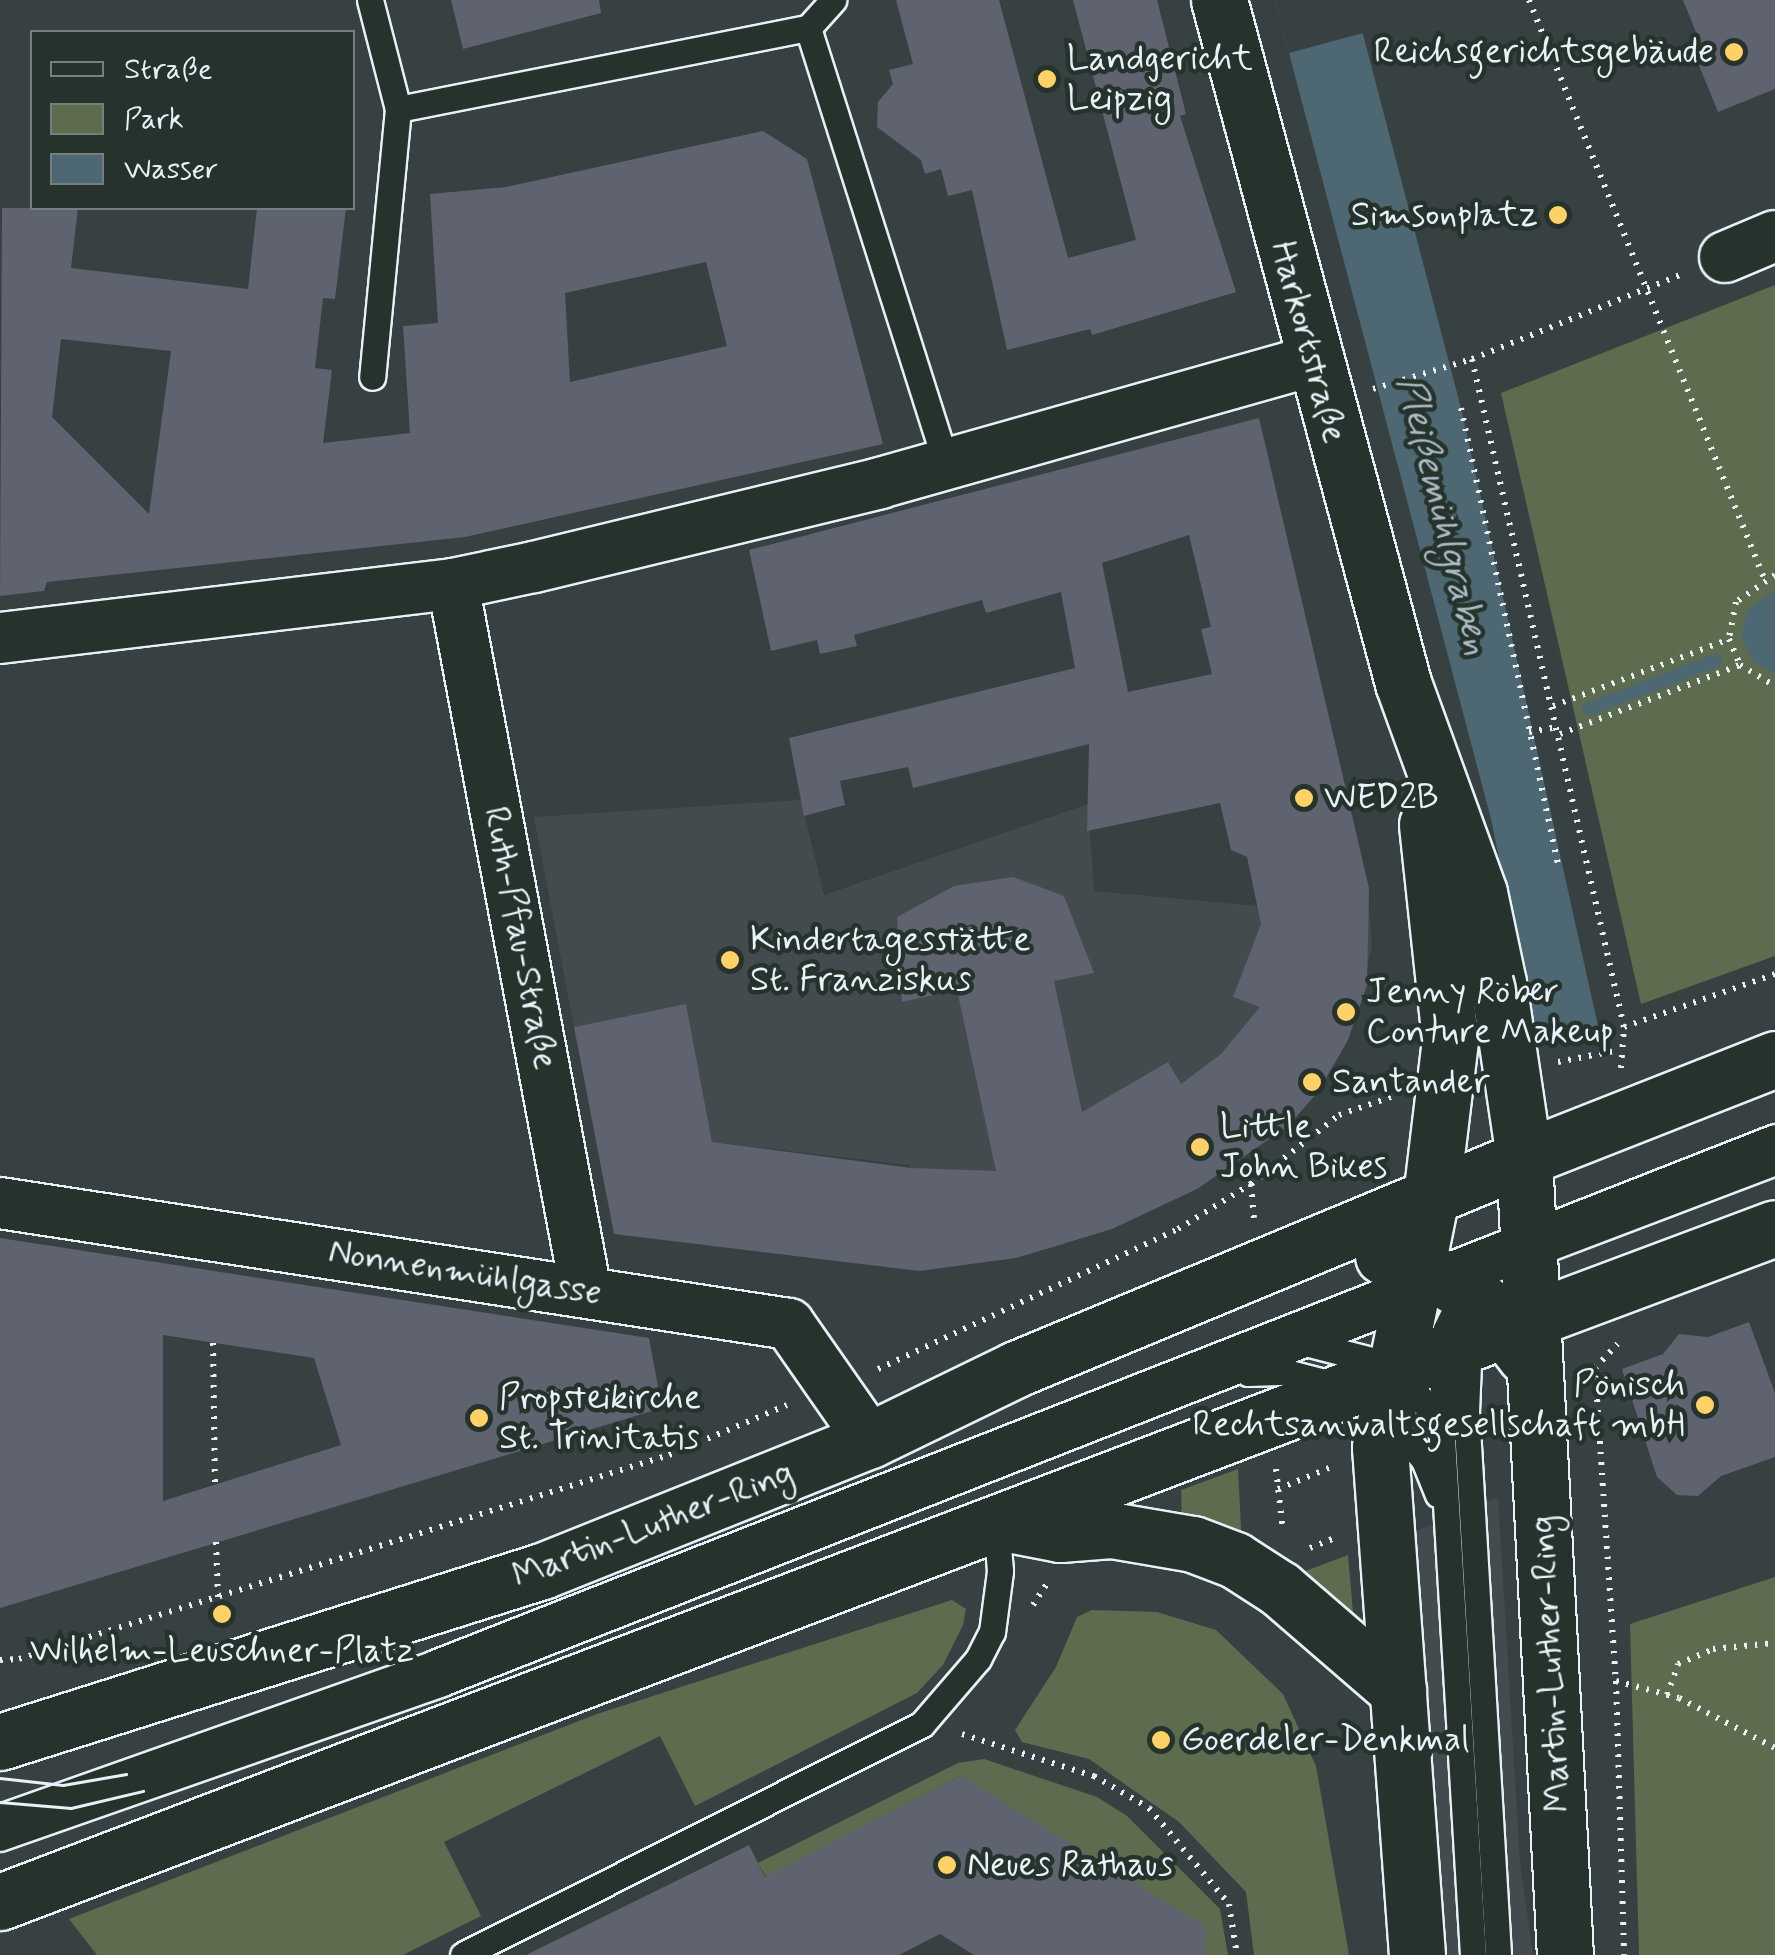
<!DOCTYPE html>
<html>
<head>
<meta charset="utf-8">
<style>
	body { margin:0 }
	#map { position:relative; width:1775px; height:1955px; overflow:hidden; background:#374141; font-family:Mynerve,sans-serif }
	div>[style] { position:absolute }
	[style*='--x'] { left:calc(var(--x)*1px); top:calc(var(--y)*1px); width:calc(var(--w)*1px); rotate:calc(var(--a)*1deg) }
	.built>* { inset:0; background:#434b4f }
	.green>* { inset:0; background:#5d6c4e }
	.water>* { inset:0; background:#4e6873 }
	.pier>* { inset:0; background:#374141 }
	.stream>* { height:14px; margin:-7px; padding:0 7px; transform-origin:7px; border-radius:7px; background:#4e6873 }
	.building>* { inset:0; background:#5f626f }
	.path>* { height:6px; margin-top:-3px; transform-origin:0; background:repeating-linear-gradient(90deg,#e8f1f8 0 2.5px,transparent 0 10.5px) }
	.roads { filter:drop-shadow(2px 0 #e8f1f8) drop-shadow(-2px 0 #e8f1f8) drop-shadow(0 2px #e8f1f8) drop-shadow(0 -2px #e8f1f8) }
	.service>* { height:25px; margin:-12.5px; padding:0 12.5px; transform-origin:12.5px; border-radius:12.5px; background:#26332d }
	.minor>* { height:50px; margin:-25px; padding:0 25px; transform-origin:25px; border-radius:25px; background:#26332d }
	.secondary>* { height:55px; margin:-27.5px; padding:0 27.5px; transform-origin:27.5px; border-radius:27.5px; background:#26332d }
	.primary>* { height:55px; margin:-27.5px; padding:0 27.5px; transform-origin:27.5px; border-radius:27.5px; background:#26332d }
	.tram>* { height:2.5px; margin:-1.25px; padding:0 1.25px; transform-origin:1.25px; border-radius:1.25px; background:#e8f1f8 }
	.dots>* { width:28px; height:28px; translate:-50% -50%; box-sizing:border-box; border:5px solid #26332d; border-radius:50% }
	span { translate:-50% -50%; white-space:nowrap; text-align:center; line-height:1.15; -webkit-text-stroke:9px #26332d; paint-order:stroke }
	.poi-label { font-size:35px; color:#e8f1f8 }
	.right { translate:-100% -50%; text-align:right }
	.left { translate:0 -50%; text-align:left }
	.street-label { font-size:35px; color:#e8f1f8 }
	.water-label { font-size:38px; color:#aabac3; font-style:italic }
	.legend { position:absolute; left:30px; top:30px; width:325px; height:180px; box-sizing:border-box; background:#26332d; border:2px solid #747f7e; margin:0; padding:12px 18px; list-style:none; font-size:30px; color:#e8f1f8 }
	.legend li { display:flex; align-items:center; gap:20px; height:50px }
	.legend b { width:50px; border:2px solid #747f7e }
</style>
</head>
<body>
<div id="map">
	<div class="built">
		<div style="clip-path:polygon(801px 800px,824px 895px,1088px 804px,1094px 891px,1257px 906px,1367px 880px,1372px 947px,1348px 1040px,1288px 1126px,1197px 1189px,1057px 1247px,920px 1271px,910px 1165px,712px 1142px,686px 1004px,574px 1027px,534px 817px)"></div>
		<div style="clip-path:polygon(1498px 1497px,1520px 1863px,1533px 1955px,1441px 1955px,1409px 1534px)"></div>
	</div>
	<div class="green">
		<div style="clip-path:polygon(1775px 285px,1775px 956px,1641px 1004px,1501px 393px)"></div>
		<div style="clip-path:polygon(1238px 1469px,1242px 1548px,1182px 1526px,1181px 1490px)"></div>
		<div style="clip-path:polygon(1348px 1555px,1355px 1636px,1287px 1578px)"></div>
		<div style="clip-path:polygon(1775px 1577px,1775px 1955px,1639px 1955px,1630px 1624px)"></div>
		<div style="clip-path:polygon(952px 1600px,966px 1609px,963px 1625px,943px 1665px,917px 1693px,695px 1806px,660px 1736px,444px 1842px,481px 1916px,403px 1955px,97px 1955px,69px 1919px,597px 1714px)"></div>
		<div style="clip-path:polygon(1092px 1610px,1157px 1612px,1216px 1630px,1283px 1694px,1316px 1766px,1349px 1955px,1254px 1955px,1246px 1892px,1179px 1822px,1089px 1759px,1022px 1742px,1015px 1730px,1056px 1667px,1077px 1617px)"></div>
		<div style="clip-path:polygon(984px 1759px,1097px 1797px,1127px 1816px,1220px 1909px,1228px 1955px,1205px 1955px,961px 1776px,766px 1877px,758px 1863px,958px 1763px)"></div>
	</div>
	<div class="water">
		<div style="clip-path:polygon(1275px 0,1354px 0,1461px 408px,1598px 1026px,1537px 1042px,1491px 819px)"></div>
		<div style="clip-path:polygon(1775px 590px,1775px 674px,1753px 662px,1741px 637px,1747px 610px)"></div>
	</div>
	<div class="pier">
		<div style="clip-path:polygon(1275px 0,1354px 0,1363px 33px,1289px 53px)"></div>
	</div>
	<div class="stream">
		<div style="--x:1589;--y:709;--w:135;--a:-20.9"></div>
	</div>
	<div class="building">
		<div style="clip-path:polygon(451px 0,599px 0,601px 13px,463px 49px)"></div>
		<div style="clip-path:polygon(896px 0,999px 0,1068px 258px,1136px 240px,1073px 0,1157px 0,1186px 114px,1180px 116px,1236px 292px,1092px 335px,1090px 329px,1007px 350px,972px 190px,948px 196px,941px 169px,925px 174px,921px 160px,877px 127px,878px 102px,893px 84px,889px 70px,913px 64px)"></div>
		<div style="clip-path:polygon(1683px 0,1775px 0,1775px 89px,1718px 112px,1689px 41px,1698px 37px)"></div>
		<div style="clip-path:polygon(evenodd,763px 131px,807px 159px,883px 444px,465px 537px,47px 582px,44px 591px,0 596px,2px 208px,78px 208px,71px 268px,248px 289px,257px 208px,346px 208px,335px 299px,323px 298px,315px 368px,332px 370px,323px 443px,410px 433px,403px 326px,438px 323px,430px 194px,506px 187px,763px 131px,706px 262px,727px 346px,570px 382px,565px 293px,706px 262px,763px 131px,61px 339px,171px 351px,149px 514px,52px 417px,61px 339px)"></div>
		<div style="clip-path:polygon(evenodd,1259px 418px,1369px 888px,1367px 985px,1348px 1040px,1318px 1092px,1288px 1126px,1197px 1189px,1112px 1229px,1016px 1258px,919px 1271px,614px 1234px,574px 1027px,686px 1004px,712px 1142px,911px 1168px,996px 1171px,957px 990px,902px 1002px,897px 917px,954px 886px,1013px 877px,1064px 896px,1094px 973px,1054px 981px,1082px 1112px,1168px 1062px,1181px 1084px,1221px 1054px,1260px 1007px,1233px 997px,1261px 924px,1247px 857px,1231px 850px,1220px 803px,1087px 831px,1089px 744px,913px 788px,908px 767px,840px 781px,845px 805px,804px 816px,789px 738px,1075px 668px,1061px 592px,986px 613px,982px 600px,854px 635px,857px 646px,820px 654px,817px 640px,771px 651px,749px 550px,1259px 418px,1189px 535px,1211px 627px,1201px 629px,1212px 674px,1128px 692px,1102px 563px,1189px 535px)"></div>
		<div style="clip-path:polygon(evenodd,0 1238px,649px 1338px,662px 1408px,0 1608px,0 1238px,163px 1335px,314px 1358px,341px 1445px,163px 1501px,163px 1335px)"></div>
		<div style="clip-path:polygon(1749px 1322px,1775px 1393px,1775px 1457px,1721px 1476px,1698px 1496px,1677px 1495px,1657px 1477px,1622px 1369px,1663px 1354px,1679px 1334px,1708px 1337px)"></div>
		<div style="clip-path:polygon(961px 1776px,1206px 1927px,1205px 1955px,974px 1955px,940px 1934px,899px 1955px,526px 1955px,749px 1845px,765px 1877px)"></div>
	</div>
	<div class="path">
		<div style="--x:1529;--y:0;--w:624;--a:67.87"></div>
		<div style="--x:1373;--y:389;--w:103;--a:-16.9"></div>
		<div style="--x:1461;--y:408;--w:466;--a:78"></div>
		<div style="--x:1775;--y:575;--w:47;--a:145.3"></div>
		<div style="--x:1736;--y:602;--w:38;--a:101"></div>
		<div style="--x:1729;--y:639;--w:28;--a:67"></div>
		<div style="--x:1740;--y:665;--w:41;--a:31"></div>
		<div style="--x:1553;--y:706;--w:188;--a:-20.8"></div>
		<div style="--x:1529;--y:732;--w:29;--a:-10"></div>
		<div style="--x:1560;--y:734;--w:193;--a:-21"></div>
		<div style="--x:1624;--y:1027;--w:160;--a:-19.3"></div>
		<div style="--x:1558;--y:1062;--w:62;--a:-11.1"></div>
		<div style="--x:1621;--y:1068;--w:41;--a:-85.8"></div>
		<div style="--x:1624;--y:1027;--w:685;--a:-102.82"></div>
		<div style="--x:1472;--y:359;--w:227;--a:-22"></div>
		<div style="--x:1251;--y:1184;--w:34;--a:85"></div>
		<div style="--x:213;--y:1343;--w:141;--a:89.2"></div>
		<div style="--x:1595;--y:1368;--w:314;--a:86.2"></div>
		<div style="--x:1616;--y:1681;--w:274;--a:88.3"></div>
		<div style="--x:878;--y:1369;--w:331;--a:-25"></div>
		<div style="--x:1178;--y:1229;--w:86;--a:-31.7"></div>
		<div style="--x:1251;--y:1184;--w:112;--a:-38.1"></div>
		<div style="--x:1339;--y:1115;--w:58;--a:-19.1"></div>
		<div style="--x:1584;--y:1369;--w:11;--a:-5"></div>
		<div style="--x:1595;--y:1368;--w:33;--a:-47"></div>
		<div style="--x:1276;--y:1469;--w:62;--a:83.6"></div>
		<div style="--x:1278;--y:1489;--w:57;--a:-22.5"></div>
		<div style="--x:216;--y:1542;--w:55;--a:87.9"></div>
		<div style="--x:1310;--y:1548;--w:27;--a:-22"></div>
		<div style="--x:1033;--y:1605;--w:27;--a:-57"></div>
		<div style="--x:0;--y:1660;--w:19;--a:-3"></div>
		<div style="--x:19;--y:1659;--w:681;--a:-17.42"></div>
		<div style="--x:669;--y:1455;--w:128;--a:-23"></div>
		<div style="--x:1616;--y:1681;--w:65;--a:15.1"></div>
		<div style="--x:1679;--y:1698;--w:108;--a:27.5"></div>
		<div style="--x:1667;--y:1695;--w:33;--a:-70"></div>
		<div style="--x:1678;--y:1664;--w:38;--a:-23"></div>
		<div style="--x:1713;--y:1649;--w:62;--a:-5.5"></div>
		<div style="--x:962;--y:1734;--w:139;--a:17.7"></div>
		<div style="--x:1094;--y:1776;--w:64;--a:30.2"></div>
		<div style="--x:1149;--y:1808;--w:125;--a:50.2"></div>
		<div style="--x:1229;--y:1904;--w:52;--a:81.1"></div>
	</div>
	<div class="roads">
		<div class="service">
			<div style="--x:370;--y:0;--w:113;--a:75.6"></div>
			<div style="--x:398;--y:109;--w:269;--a:95.5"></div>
			<div style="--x:808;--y:28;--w:38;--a:-48"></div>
			<div style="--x:398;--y:109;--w:418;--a:-11.2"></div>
			<div style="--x:808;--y:28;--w:457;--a:72.4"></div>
			<div style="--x:1457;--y:1283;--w:340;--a:-20.8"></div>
			<div style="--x:1466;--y:1288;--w:46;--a:116"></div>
			<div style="--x:1446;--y:1329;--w:92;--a:93.1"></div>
			<div style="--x:1441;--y:1421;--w:535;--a:86.57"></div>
			<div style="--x:1469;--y:1340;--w:71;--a:92.4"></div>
			<div style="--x:1466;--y:1411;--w:545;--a:86.63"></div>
			<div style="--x:1309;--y:1344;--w:68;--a:14.4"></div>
			<div style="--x:1375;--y:1361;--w:40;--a:34.9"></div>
			<div style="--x:1408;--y:1384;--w:55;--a:49.4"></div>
			<div style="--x:1248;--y:1373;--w:38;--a:-2"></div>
			<div style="--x:1286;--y:1372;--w:52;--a:14.6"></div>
			<div style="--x:1387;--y:1416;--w:57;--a:49.9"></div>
			<div style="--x:1424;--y:1460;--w:37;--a:68"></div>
			<div style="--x:0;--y:1817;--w:461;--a:-19.5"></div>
			<div style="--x:434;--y:1663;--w:1440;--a:-21.42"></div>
			<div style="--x:0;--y:1838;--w:468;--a:-19.3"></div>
			<div style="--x:442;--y:1683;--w:1041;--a:-21.46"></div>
			<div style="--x:463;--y:1955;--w:514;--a:-26.71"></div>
			<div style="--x:922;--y:1724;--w:86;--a:-49.3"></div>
			<div style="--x:978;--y:1659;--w:30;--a:-63"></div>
			<div style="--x:992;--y:1632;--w:62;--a:-82.5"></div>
			<div style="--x:1000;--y:1571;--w:50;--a:-94.6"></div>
		</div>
		<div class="minor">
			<div style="--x:1725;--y:257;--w:54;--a:-22.8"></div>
			<div style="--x:453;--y:584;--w:720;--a:79.36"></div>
			<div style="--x:0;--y:638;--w:456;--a:-6.8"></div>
			<div style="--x:453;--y:584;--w:83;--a:-11.9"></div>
			<div style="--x:534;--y:567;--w:356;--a:-13.6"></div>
			<div style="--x:880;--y:483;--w:449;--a:-15.8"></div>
			<div style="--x:0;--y:1203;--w:798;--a:8.72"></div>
			<div style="--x:789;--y:1324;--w:141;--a:55.1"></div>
		</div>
		<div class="secondary">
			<div style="--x:1524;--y:1158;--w:270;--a:-21.5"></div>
			<div style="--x:1532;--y:1319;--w:259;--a:-20.5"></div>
		</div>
		<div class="primary">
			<div style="--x:1219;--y:0;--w:707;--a:74.92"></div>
			<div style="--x:1403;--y:683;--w:223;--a:70.1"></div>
			<div style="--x:1479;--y:893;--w:92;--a:78.1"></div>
			<div style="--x:1498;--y:983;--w:177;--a:81.5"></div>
			<div style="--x:1524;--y:1158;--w:798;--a:87.06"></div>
			<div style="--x:1383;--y:1256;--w:48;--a:18.1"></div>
			<div style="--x:1429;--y:1271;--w:65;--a:30.5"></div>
			<div style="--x:1485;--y:1304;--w:66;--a:52.4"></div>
			<div style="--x:1003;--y:1523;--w:58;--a:10.9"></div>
			<div style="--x:1060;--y:1534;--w:51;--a:-4.5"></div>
			<div style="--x:1111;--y:1530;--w:83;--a:9.7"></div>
			<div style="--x:1193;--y:1544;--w:45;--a:20.9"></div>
			<div style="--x:1235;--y:1560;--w:54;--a:32.8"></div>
			<div style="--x:1280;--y:1589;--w:156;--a:40.8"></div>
			<div style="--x:0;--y:1742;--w:568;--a:-17.51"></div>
			<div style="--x:542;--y:1571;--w:353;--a:-21.8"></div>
			<div style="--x:870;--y:1440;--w:162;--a:-25.9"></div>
			<div style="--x:1016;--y:1369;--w:550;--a:-22.56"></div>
			<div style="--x:0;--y:1902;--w:1639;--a:-20.83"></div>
			<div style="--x:1417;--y:1955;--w:509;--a:-94.17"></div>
			<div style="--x:1380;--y:1447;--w:255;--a:-78.5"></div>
			<div style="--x:1431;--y:1197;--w:158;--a:-83.1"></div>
			<div style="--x:1450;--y:1040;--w:217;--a:-96.1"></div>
		</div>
	</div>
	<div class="tram">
		<div style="--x:0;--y:1778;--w:63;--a:6.3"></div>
		<div style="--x:63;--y:1785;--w:64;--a:-9.9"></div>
		<div style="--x:0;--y:1802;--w:71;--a:4.8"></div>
		<div style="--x:71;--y:1808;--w:74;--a:-13.3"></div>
	</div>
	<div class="dots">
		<div style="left:1734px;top:52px;background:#ffd166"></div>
		<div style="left:1047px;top:79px;background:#ffd166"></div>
		<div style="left:1558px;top:215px;background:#ffd166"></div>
		<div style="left:1304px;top:798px;background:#ffd166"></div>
		<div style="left:730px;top:960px;background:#ffd166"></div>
		<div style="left:1346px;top:1012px;background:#ffd166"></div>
		<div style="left:1312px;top:1082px;background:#ffd166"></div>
		<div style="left:1200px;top:1147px;background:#ffd166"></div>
		<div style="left:1705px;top:1405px;background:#ffd166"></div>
		<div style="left:479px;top:1418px;background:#ffd166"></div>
		<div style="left:222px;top:1614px;background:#ffd166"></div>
		<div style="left:1161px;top:1740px;background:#ffd166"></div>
		<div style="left:947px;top:1865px;background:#ffd166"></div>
	</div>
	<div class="poi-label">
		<span class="right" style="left:1714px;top:52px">Reichsgerichtsgebäude</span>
		<span class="left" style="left:1067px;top:79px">Landgericht<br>Leipzig</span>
		<span class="right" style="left:1538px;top:215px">Simsonplatz</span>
		<span class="left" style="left:1324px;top:798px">WED2B</span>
		<span class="left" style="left:750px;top:960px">Kindertagesstätte<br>St. Franziskus</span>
		<span class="left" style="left:1366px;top:1012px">Jenny Röber<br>Conture Makeup</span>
		<span class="left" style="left:1332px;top:1082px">Santander</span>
		<span class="left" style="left:1220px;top:1147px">Little<br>John Bikes</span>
		<span class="right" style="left:1685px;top:1405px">Pönisch<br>Rechtsanwaltsgesellschaft mbH</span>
		<span class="left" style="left:499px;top:1418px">Propsteikirche<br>St. Trinitatis</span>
		<span style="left:222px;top:1651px">Wilhelm-Leuschner-Platz</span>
		<span class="left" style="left:1181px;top:1740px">Goerdeler-Denkmal</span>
		<span class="left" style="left:967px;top:1865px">Neues Rathaus</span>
	</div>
	<div class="street-label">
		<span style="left:1308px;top:342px;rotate:75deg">Harkortstraße</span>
		<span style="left:520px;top:938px;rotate:79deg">Ruth-Pfau-Straße</span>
		<span style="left:465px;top:1273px;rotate:9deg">Nonnenmühlgasse</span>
		<span style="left:653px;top:1525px;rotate:-21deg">Martin-Luther-Ring</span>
		<span style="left:1551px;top:1664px;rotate:-93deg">Martin-Luther-Ring</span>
	</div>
	<div class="water-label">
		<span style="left:1442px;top:516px;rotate:76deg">Pleißemühlgraben</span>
	</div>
	<ul class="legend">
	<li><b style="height:12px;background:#26332d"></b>Straße</li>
	<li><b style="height:28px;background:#5d6c4e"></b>Park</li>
	<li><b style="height:28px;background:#4e6873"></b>Wasser</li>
	</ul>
</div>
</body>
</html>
